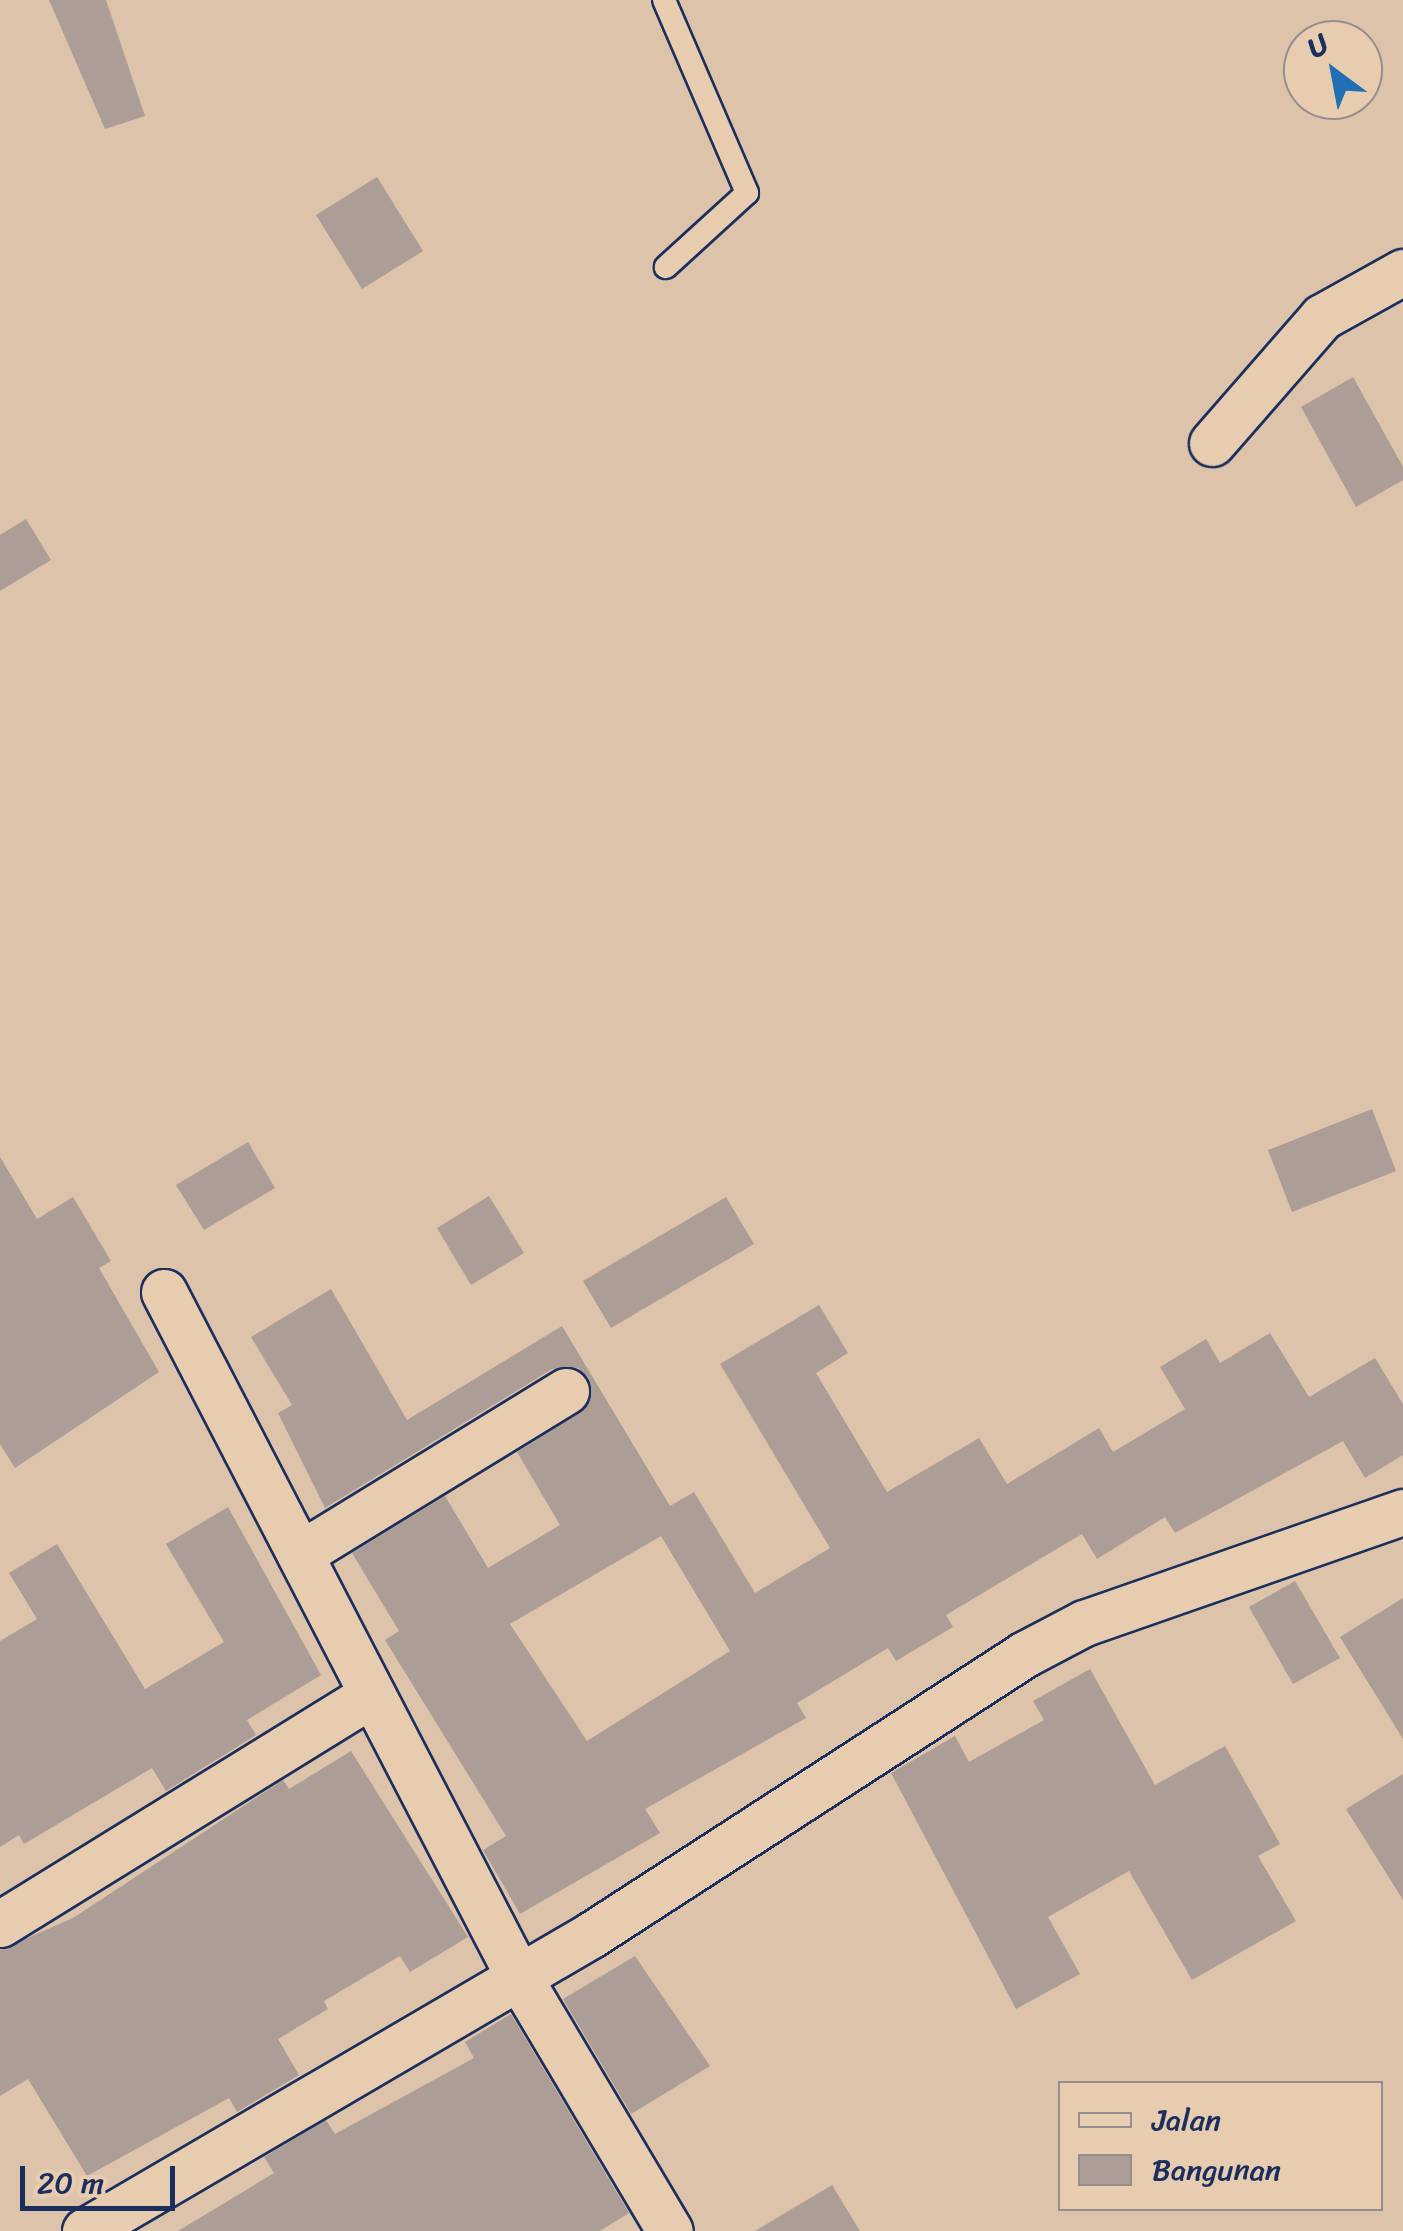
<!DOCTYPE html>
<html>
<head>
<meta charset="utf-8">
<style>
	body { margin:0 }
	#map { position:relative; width:1403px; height:2231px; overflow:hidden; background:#dcc3aa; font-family:Sriracha,sans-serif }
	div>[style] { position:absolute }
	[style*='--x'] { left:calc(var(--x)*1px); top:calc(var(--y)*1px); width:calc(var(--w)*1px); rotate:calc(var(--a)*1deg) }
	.building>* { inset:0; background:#ac9e97 }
	.roads { filter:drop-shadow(2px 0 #1b2f5e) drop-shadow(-2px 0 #1b2f5e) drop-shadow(0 2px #1b2f5e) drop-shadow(0 -2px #1b2f5e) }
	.lane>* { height:22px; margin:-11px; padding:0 11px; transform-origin:11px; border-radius:11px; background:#e8ccaf }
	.street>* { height:45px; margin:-22.5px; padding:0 22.5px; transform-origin:22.5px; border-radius:22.5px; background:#e8ccaf }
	span { translate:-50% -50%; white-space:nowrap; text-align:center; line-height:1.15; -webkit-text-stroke:8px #e8ccaf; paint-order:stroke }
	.legend { position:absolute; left:1058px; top:2081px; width:325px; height:130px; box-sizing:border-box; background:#e8ccaf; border:2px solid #968d8f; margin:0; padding:12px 18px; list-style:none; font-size:30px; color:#1b2f5e }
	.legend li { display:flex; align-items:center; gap:20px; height:50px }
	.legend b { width:50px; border:2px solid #968d8f }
	.north { position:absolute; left:1283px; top:20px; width:100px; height:100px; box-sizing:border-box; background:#e8ccaf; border:2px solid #968d8f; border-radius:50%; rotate:328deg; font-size:28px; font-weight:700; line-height:40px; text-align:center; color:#1b2f5e }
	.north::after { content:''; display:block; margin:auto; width:35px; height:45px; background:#1f6fb2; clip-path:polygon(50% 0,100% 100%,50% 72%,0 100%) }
	.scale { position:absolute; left:20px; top:2166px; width:155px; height:45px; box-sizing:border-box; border:5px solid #1b2f5e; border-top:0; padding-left:12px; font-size:30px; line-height:35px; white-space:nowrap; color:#1b2f5e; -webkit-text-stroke:8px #e8ccaf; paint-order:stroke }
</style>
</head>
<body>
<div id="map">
	<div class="building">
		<div style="clip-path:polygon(49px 0,106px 0,145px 116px,105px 129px)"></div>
		<div style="clip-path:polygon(377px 177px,423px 251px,362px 289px,316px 215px)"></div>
		<div style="clip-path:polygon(1353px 377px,1403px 467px,1403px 480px,1356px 507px,1301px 407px)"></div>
		<div style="clip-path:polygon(26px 519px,51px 560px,0 591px,0 535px)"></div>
		<div style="clip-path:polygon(1372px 1109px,1396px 1171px,1292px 1212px,1268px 1150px)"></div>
		<div style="clip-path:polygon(248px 1142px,275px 1188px,204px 1230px,176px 1185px)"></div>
		<div style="clip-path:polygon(0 1157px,37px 1219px,73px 1197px,111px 1261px,99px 1268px,159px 1372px,15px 1468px,0 1444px)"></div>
		<div style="clip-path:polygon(489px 1196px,524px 1253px,471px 1285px,437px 1228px)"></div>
		<div style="clip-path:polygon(726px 1197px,754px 1244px,611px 1328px,583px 1281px)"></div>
		<div style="clip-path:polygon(evenodd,331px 1289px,407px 1420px,562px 1326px,670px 1506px,694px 1492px,755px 1593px,830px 1548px,720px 1364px,819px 1305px,848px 1353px,816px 1373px,887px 1492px,979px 1438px,1007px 1484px,1099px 1428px,1113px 1452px,1185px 1409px,1160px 1367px,1206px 1339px,1220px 1363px,1270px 1333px,1309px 1397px,1375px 1358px,1403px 1404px,1403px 1455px,1365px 1478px,1343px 1441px,1175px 1533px,1165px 1517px,1097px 1559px,1082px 1534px,946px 1615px,953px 1627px,896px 1661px,888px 1648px,797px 1703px,806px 1718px,645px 1809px,660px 1833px,520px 1914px,483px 1850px,506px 1836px,385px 1640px,399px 1631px,352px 1553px,445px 1496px,488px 1568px,560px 1525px,517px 1452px,580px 1413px,589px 1378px,578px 1368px,552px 1369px,325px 1508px,278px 1413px,292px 1405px,251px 1337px,331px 1289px,661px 1536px,730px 1651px,587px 1741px,510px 1624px,661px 1536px)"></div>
		<div style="clip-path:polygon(228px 1507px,321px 1675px,247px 1720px,256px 1735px,166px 1791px,152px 1768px,24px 1844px,19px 1835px,0 1847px,0 1641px,37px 1619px,9px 1573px,57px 1544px,145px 1689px,224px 1642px,166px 1544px)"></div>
		<div style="clip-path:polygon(1295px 1581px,1340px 1658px,1293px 1684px,1249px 1607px)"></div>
		<div style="clip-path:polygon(1403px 1598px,1403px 1739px,1340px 1637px)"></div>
		<div style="clip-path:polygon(1090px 1669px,1155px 1785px,1225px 1746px,1280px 1844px,1258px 1856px,1296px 1921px,1192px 1980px,1129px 1871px,1048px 1917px,1080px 1974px,1016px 2009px,891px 1773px,955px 1736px,969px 1762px,1044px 1720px,1033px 1701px)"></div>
		<div style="clip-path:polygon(351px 1751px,468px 1937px,410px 1972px,400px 1956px,324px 2001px,328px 2009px,278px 2039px,299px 2075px,237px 2112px,229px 2098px,87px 2176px,28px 2079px,0 2096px,0 1950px,73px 1918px,283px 1780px,289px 1789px)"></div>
		<div style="clip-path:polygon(1403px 1774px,1403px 1900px,1346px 1809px)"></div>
		<div style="clip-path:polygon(635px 1956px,710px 2066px,631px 2114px,563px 1999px)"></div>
		<div style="clip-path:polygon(511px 2014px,629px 2213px,600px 2231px,178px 2231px,274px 2173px,264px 2157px,326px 2120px,335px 2134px,474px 2058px,465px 2042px)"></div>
		<div style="clip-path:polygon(832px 2185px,860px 2231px,755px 2231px)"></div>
	</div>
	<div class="roads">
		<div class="lane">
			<div style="--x:664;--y:0;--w:210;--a:66.7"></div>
			<div style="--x:747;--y:193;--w:110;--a:137.6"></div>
		</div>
		<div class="street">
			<div style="--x:1212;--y:443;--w:167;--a:-48.9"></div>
			<div style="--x:1322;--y:317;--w:93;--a:-29.1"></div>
			<div style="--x:164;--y:1292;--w:766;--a:62.63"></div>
			<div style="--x:516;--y:1972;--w:301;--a:59.3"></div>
			<div style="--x:300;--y:1554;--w:312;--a:-31.5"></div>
			<div style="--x:0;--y:1924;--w:437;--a:-31.7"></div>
			<div style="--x:85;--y:2231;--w:586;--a:-30.33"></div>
			<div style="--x:591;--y:1935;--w:517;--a:-32.92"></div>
			<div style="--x:1025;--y:1654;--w:67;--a:-27.7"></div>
			<div style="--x:1084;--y:1623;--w:338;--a:-19.2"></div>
		</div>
	</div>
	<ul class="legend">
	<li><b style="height:12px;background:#e8ccaf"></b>Jalan</li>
	<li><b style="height:28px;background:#ac9e97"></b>Bangunan</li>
	</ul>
	<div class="north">U</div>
	<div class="scale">20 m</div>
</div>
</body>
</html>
